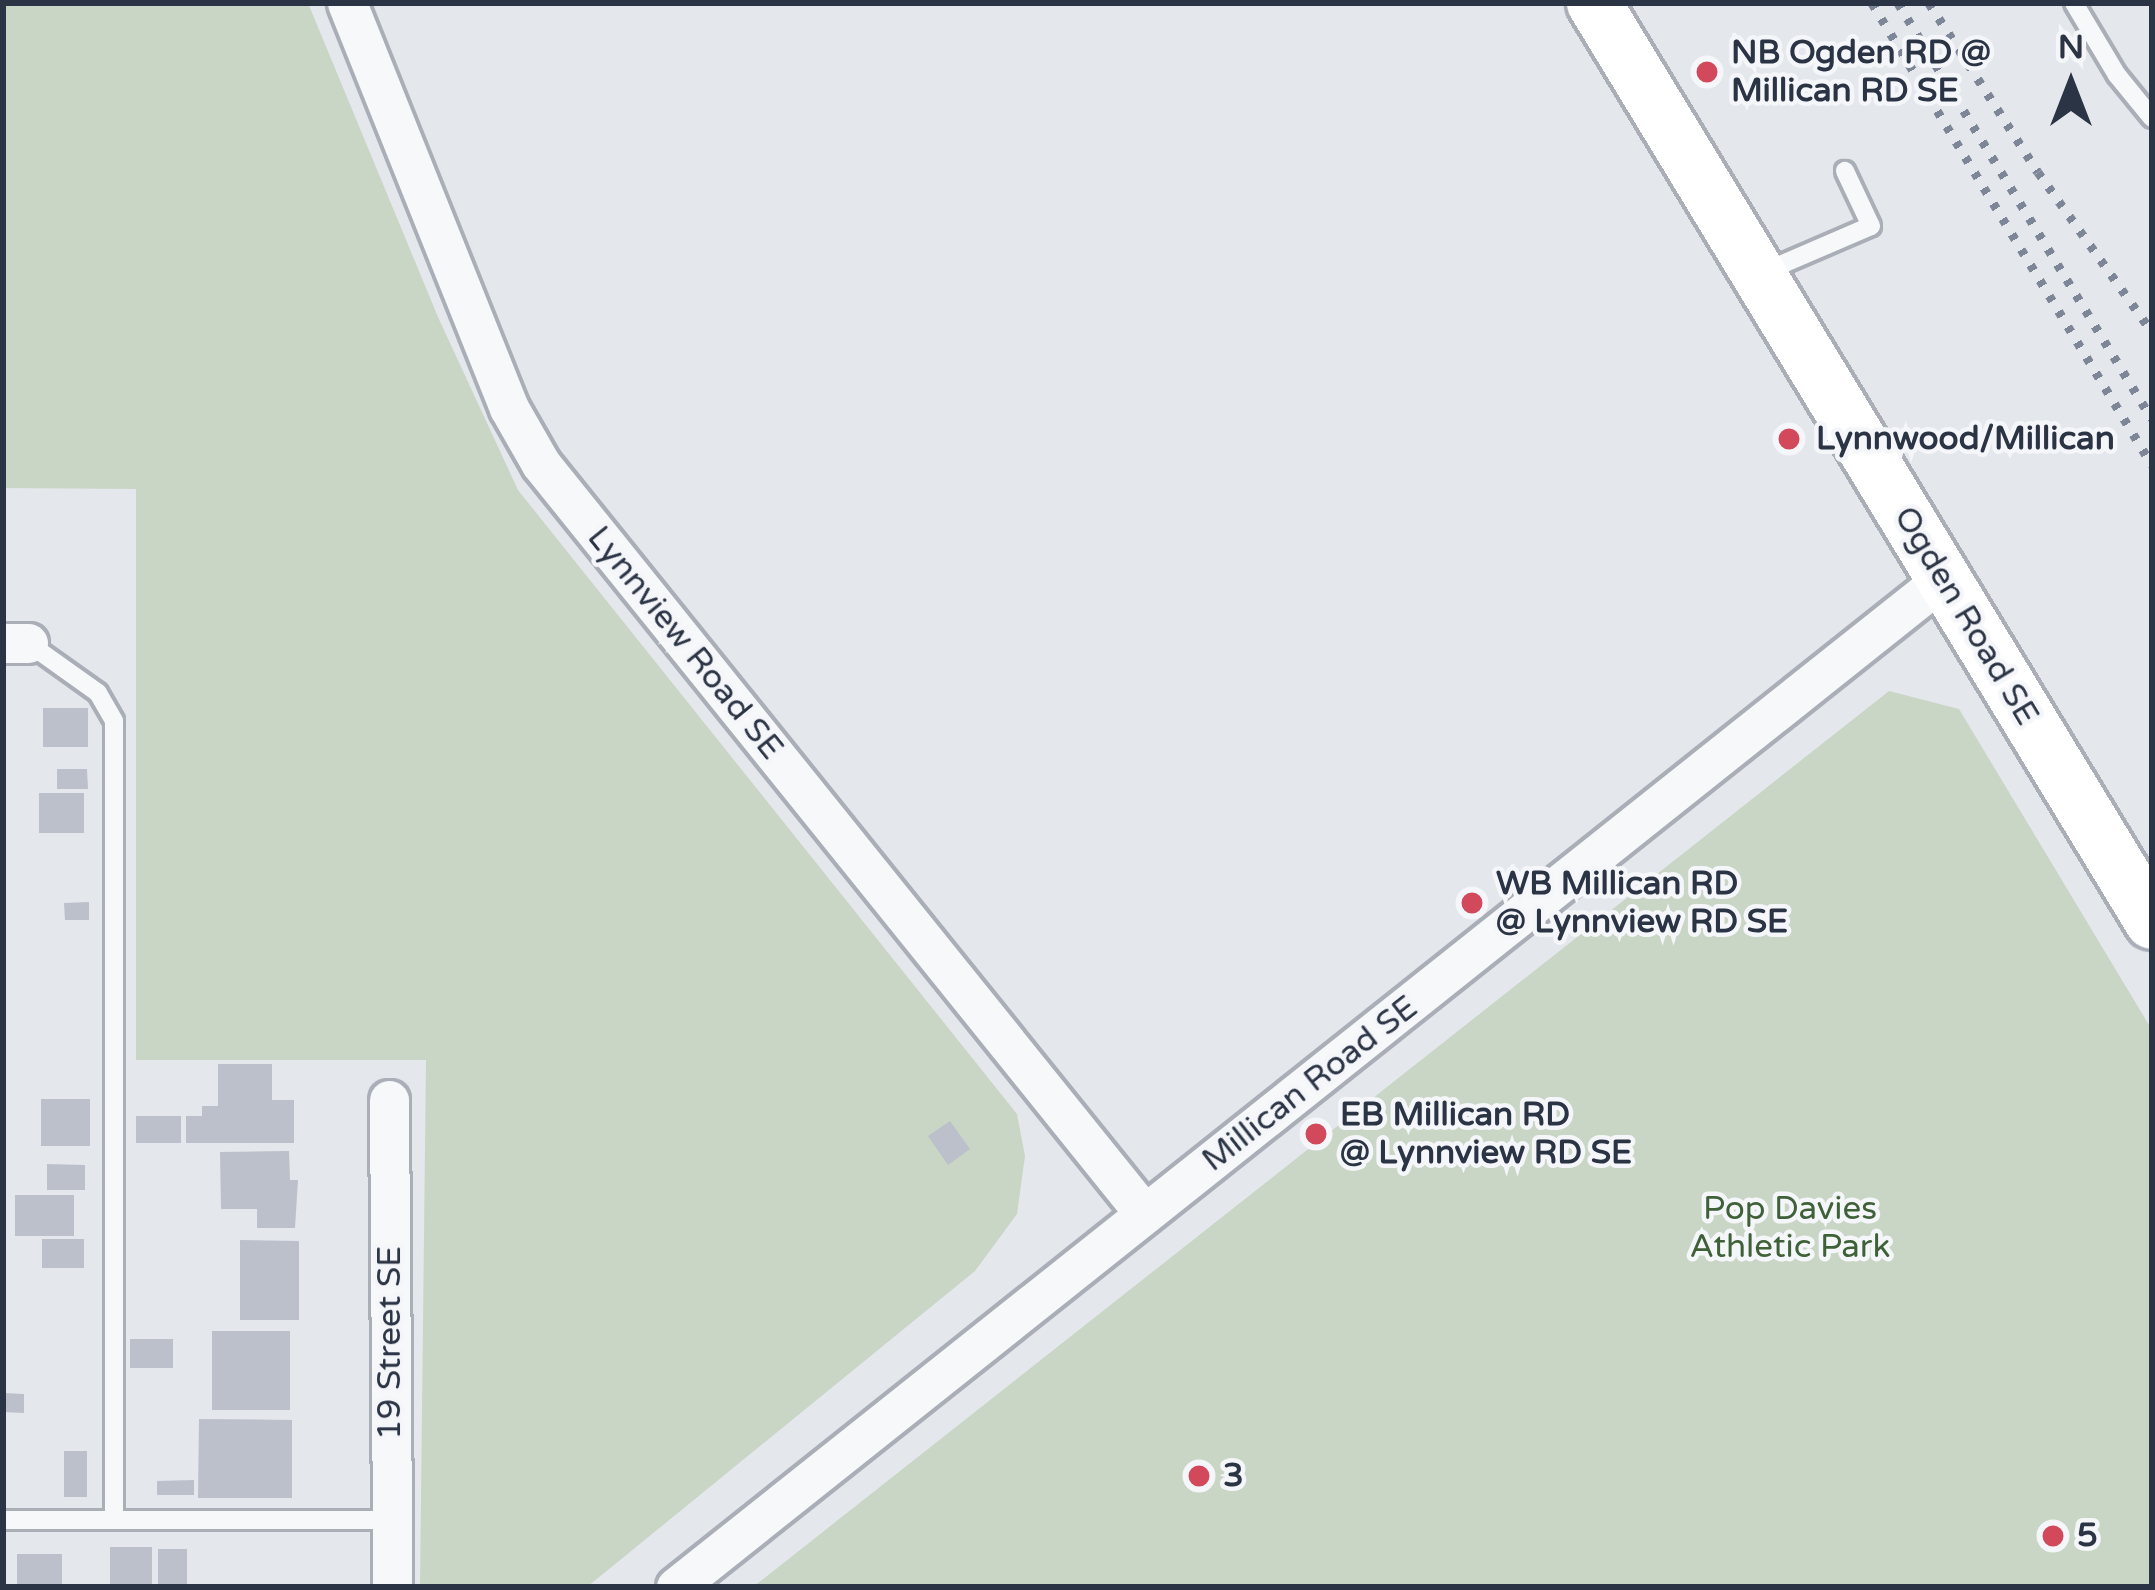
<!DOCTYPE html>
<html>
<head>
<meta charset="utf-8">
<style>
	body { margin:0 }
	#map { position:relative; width:2155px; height:1590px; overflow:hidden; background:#e4e7ec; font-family:"Varela Round",sans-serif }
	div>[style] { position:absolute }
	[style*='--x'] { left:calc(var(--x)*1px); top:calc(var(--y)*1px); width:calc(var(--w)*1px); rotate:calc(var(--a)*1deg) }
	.green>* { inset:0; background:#c9d6c5 }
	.building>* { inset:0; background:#bbc0ca }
	.roads { filter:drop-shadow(3px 0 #a9aeb7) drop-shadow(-3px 0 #a9aeb7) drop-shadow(0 3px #a9aeb7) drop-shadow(0 -3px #a9aeb7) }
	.lane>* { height:18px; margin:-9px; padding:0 9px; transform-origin:9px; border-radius:9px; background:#f7f8fa }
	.street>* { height:39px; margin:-19.5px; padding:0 19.5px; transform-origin:19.5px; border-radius:19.5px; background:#f7f8fa }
	.secondary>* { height:54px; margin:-27px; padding:0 27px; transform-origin:27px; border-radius:27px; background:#fff }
	.rail>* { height:9px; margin-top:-4.5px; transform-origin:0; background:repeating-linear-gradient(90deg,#7d8696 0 6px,transparent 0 18px) }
	.dots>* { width:33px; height:33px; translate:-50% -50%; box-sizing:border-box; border:6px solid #f4f6f9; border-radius:50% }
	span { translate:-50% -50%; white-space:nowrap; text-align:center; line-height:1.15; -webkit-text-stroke:9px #f4f6f9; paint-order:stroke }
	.poi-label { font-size:33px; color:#2b3445; font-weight:700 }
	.left { translate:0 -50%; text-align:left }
	.street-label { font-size:33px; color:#2b3445 }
	.park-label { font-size:33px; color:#3f6138 }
	.frame { position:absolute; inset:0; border:6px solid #2b3445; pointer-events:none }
	.north { position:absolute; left:2011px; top:24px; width:120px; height:120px; -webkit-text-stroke:9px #f4f6f9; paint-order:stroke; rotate:0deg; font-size:33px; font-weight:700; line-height:48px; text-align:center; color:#2b3445 }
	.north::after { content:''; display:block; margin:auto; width:42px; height:54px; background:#2b3445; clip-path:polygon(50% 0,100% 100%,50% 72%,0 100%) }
</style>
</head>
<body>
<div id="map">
	<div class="green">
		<div style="clip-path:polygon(3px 3px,308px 3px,438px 317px,518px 490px,1017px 1114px,1025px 1156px,1017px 1214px,975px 1271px,587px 1587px,420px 1587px,426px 1060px,136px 1060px,136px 489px,3px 488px)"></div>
		<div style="clip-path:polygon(1889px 691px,1959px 709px,2152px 1030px,2152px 1587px,753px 1587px)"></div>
	</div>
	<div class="building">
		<div style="clip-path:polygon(43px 708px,88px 708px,88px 747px,43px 747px)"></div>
		<div style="clip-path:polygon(57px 769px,87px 769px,88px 789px,57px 789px)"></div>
		<div style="clip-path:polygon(39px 793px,84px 793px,84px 833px,39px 833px)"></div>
		<div style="clip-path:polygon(89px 902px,89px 920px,65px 920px,64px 903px)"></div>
		<div style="clip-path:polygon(218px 1064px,272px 1064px,272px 1100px,294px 1100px,294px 1143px,186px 1143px,186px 1116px,202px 1116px,202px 1106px,218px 1106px)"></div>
		<div style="clip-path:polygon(41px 1099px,90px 1099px,90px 1146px,41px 1146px)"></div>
		<div style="clip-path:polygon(136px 1116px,181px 1116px,181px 1143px,136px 1143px)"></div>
		<div style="clip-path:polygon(950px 1121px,970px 1149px,948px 1165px,928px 1136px)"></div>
		<div style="clip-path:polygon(289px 1151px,290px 1180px,298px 1180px,295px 1228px,257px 1228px,257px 1209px,221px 1209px,220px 1152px)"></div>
		<div style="clip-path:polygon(47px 1164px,85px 1165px,85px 1190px,47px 1190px)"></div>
		<div style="clip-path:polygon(15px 1195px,74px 1195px,74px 1236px,15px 1236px)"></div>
		<div style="clip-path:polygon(42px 1239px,84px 1239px,84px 1268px,42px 1268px)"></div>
		<div style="clip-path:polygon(240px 1240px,299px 1241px,299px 1320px,240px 1320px)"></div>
		<div style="clip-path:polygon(212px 1331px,290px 1331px,290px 1410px,212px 1410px)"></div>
		<div style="clip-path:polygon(130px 1339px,173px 1339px,173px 1368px,130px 1368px)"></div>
		<div style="clip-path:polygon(3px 1393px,24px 1394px,24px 1413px,3px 1412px)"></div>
		<div style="clip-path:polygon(199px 1419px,292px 1420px,292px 1498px,198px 1498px)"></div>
		<div style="clip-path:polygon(64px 1451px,87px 1451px,87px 1497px,64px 1497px)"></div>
		<div style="clip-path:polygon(194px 1480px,194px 1495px,157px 1495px,157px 1481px)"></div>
		<div style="clip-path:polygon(110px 1547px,152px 1547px,152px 1587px,110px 1587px)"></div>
		<div style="clip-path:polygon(158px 1549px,187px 1549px,187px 1587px,158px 1587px)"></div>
		<div style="clip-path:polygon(17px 1554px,62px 1554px,62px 1587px,17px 1587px)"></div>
	</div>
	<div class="roads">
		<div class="lane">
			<div style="--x:2074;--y:3;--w:84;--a:59.2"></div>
			<div style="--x:2117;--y:75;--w:55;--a:50.9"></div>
			<div style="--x:1764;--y:272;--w:116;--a:-23.3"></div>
			<div style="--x:1871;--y:226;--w:61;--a:-115.3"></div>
			<div style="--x:28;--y:643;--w:86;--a:35.5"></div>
			<div style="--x:98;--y:693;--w:32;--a:60"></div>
			<div style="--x:114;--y:721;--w:799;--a:90"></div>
			<div style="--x:3;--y:1520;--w:388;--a:0"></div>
		</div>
		<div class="street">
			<div style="--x:347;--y:3;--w:436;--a:68.2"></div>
			<div style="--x:509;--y:408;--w:64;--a:60.3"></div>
			<div style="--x:541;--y:464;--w:960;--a:51.17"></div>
			<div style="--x:3;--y:643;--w:25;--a:0"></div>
			<div style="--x:389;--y:1100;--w:487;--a:89.6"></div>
			<div style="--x:676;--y:1587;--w:1619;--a:-38.51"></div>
		</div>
		<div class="secondary">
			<div style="--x:1594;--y:3;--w:1075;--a:58.73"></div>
		</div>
	</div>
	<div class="rail">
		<div style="--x:1872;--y:3;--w:540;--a:58.78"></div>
		<div style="--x:1898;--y:3;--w:487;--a:58.6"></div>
		<div style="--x:1929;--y:3;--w:201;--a:57.2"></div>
		<div style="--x:2038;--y:172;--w:196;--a:54.5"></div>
	</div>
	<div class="dots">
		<div style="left:1707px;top:72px;background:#d1495b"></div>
		<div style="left:1789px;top:439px;background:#d1495b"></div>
		<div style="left:1472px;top:903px;background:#d1495b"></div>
		<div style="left:1316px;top:1134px;background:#d1495b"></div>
		<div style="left:1199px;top:1476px;background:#d1495b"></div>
		<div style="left:2053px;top:1536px;background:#d1495b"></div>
	</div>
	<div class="poi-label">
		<span class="left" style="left:1731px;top:72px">NB Ogden RD @<br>Millican RD SE</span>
		<span class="left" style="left:1816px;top:439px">Lynnwood/Millican</span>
		<span class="left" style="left:1496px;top:903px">WB Millican RD<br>@ Lynnview RD SE</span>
		<span class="left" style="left:1340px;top:1134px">EB Millican RD<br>@ Lynnview RD SE</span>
		<span class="left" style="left:1223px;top:1476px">3</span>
		<span class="left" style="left:2077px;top:1536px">5</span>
	</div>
	<div class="street-label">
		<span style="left:1966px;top:616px;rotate:59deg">Ogden Road SE</span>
		<span style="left:685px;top:643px;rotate:51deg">Lynnview Road SE</span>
		<span style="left:1310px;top:1084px;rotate:-38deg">Millican Road SE</span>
		<span style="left:390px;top:1343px;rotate:-90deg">19 Street SE</span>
	</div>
	<div class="park-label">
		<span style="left:1790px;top:1228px">Pop Davies<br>Athletic Park</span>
	</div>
	<div class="frame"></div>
	<div class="north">N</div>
</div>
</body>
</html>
